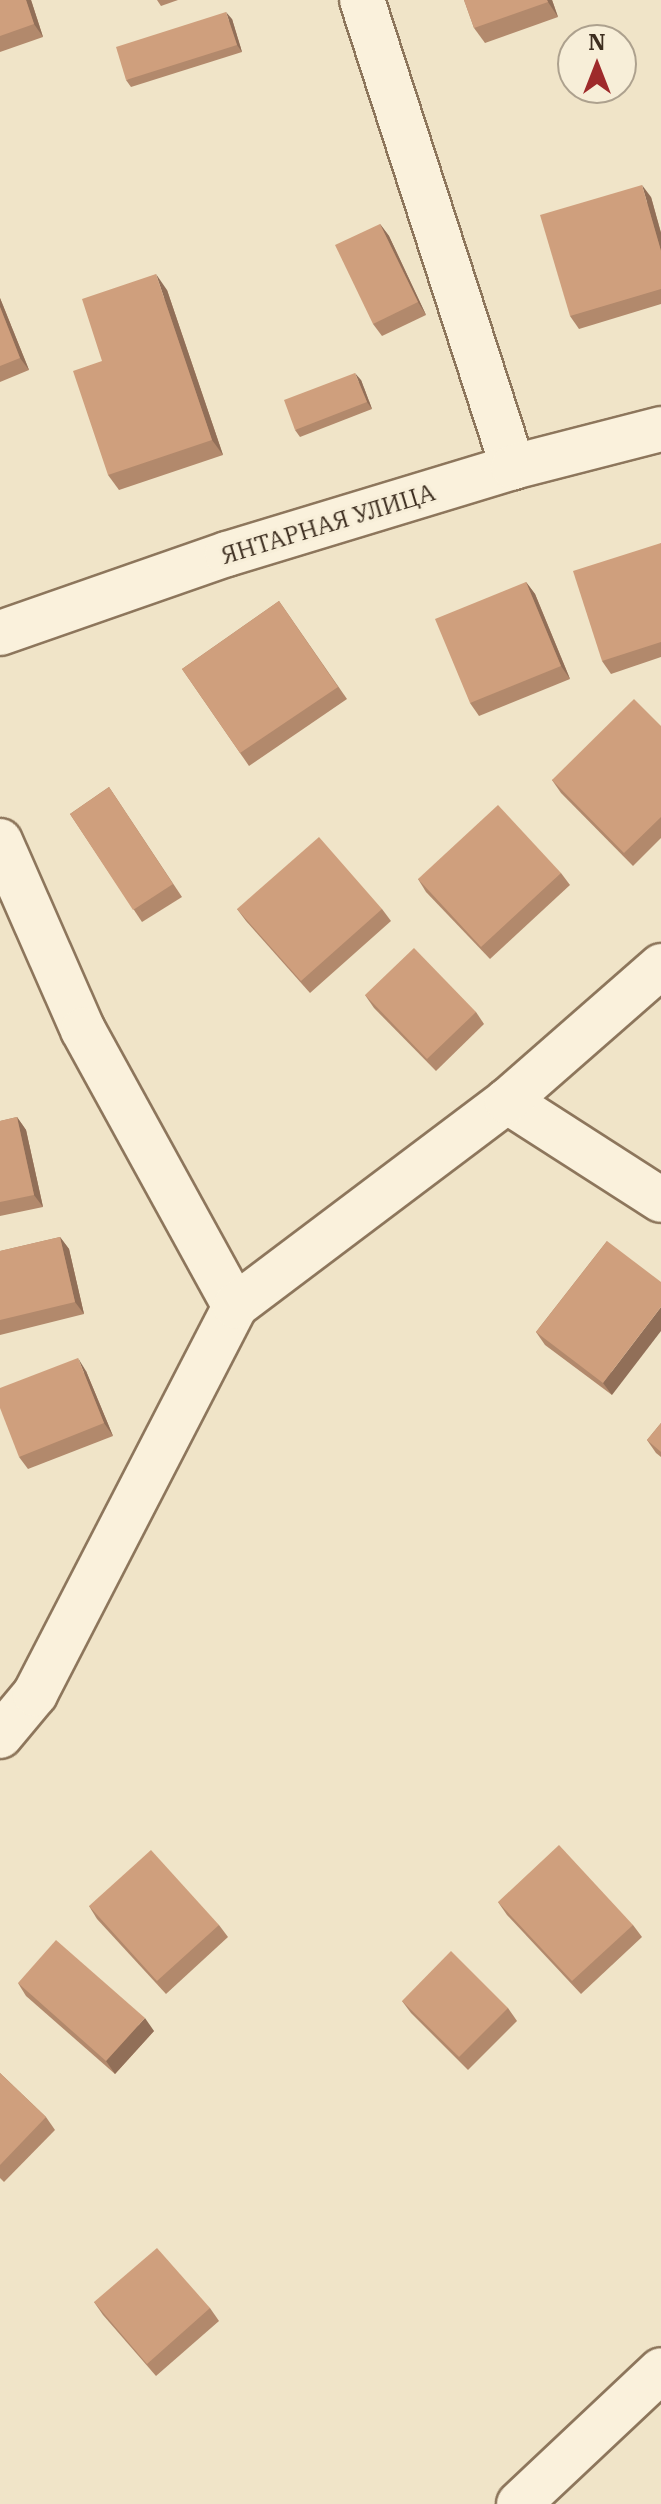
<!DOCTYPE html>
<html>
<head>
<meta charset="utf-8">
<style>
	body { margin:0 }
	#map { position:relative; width:661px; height:2504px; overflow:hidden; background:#f0e4c8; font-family:"IBM Plex Serif",serif }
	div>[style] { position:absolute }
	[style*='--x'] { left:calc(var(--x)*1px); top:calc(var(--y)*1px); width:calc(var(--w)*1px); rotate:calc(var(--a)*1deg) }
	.roads { filter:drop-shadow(2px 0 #8d765c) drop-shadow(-2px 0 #8d765c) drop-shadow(0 2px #8d765c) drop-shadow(0 -2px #8d765c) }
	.street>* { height:44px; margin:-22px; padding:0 22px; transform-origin:22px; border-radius:22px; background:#faf1dc }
	.wall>* { inset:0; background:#b2896c }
	.shaded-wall>* { inset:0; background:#916f58 }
	.building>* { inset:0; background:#cf9f7d }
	span { translate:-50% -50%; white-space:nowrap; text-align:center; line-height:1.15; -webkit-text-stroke:6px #f7eed8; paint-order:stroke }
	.street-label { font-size:24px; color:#3d2e20 }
	.north { position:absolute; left:557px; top:24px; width:80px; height:80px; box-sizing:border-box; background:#f7eed8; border:2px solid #ada18e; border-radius:50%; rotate:0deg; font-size:22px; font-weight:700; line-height:32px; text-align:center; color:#3d2e20 }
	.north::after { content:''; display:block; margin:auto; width:28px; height:36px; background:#9e2a2b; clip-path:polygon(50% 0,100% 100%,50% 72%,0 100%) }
</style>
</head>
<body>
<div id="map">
	<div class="roads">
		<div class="street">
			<div style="--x:362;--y:0;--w:491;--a:72.1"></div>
			<div style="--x:0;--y:633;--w:240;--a:-19.2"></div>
			<div style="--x:227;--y:554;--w:299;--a:-16.9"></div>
			<div style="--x:513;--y:467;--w:153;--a:-14.4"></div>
			<div style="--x:0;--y:841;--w:206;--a:66.3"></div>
			<div style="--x:83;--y:1030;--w:315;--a:61.2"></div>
			<div style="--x:507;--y:1101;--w:183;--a:32.7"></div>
			<div style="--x:0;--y:1736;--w:55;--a:-50.2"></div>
			<div style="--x:35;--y:1694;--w:437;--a:-62.7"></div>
			<div style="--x:235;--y:1306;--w:341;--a:-37"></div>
			<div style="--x:507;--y:1101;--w:205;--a:-41.2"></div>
			<div style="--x:519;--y:2504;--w:195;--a:-43.3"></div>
		</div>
	</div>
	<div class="wall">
		<div style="clip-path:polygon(0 0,31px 0,43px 37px,0 52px)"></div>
		<div style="clip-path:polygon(157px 0,178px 0,161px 6px)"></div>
		<div style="clip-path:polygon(464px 0,552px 0,558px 17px,485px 43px,474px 28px)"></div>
		<div style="clip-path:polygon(232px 19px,242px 52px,131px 87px,126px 80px)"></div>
		<div style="clip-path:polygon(651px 197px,661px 233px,661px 304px,579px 329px,570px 316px)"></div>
		<div style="clip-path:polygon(380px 224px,389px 236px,426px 315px,382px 336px,373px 324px)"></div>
		<div style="clip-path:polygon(167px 290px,223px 455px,119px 490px,108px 475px)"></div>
		<div style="clip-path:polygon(0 298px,29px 370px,0 382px)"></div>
		<div style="clip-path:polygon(361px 380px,372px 409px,300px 437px,295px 430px)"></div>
		<div style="clip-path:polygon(661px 543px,661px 657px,611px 674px,602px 661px)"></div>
		<div style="clip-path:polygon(526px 582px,535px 594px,570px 679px,479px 716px,470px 703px)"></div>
		<div style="clip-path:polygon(279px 601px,347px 699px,249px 766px,182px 669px)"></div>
		<div style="clip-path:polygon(661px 726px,661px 838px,633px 866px,561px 793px,552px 780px)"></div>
		<div style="clip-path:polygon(109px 787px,182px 897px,142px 922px,70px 814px)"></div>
		<div style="clip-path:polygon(561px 873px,570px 885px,490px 959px,426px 892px,418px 879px)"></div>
		<div style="clip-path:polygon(237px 909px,382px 909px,391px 921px,310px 993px,246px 921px)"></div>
		<div style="clip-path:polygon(365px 995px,476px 1012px,484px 1024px,436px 1071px,374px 1008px)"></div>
		<div style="clip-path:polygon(17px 1117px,26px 1130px,43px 1207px,0 1216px,0 1121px)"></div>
		<div style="clip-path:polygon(60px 1237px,69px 1249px,84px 1314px,0 1335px,0 1251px)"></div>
		<div style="clip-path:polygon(607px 1241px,612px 1395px,545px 1345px,536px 1332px)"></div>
		<div style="clip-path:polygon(86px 1371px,113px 1436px,28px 1469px,19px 1457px)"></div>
		<div style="clip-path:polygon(661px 1423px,661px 1457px,656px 1453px,647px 1440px)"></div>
		<div style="clip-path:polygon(498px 1902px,633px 1925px,642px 1937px,581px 1994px,507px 1915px)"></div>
		<div style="clip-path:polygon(89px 1906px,219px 1925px,228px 1937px,166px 1994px,97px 1919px)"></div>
		<div style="clip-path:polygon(18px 1983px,154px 2031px,115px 2074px,26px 1996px)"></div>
		<div style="clip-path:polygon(402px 2001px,508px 2008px,517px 2021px,468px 2070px,411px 2013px)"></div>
		<div style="clip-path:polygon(0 2073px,46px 2117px,55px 2130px,4px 2182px,0 2178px)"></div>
		<div style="clip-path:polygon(94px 2302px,210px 2308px,219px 2321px,156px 2376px,103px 2315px)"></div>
	</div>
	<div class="shaded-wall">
		<div style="clip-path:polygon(26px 0,31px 0,43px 37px,34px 24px)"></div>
		<div style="clip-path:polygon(547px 0,552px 0,558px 17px,548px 2px)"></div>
		<div style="clip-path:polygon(226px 12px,232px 19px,242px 52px,237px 45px)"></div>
		<div style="clip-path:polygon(642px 185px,651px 197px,661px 233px,661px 251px)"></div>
		<div style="clip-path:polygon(380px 224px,389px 236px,426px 315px,418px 302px)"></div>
		<div style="clip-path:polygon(156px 274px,167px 290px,223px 455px,212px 440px)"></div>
		<div style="clip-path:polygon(0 298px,29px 370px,20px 358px,0 307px)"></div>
		<div style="clip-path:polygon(355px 373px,361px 380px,372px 409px,367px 402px)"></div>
		<div style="clip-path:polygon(526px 582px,535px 594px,570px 679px,561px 666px)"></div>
		<div style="clip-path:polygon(17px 1117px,26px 1130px,43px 1207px,34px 1195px)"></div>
		<div style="clip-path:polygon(60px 1237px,69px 1249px,84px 1314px,75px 1302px)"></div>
		<div style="clip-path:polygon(661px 1307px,661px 1331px,612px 1395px,603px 1383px)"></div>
		<div style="clip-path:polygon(78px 1358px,86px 1371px,113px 1436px,104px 1423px)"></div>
		<div style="clip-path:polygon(145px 2018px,154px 2031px,115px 2074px,106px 2061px)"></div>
	</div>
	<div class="building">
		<div style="clip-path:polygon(0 0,26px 0,34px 24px,0 36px)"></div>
		<div style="clip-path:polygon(464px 0,547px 0,548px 2px,474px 28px)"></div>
		<div style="clip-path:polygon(226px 12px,237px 45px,126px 80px,116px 47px)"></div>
		<div style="clip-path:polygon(642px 185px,661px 251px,661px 289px,570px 316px,540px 215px)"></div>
		<div style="clip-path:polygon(380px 224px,418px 302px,373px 324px,335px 245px)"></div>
		<div style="clip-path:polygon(156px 274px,212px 440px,108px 475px,73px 371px,102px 361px,82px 299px)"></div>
		<div style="clip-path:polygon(0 307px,20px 358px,0 366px)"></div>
		<div style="clip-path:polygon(355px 373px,367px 402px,295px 430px,284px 400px)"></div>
		<div style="clip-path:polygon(661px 543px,661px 642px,602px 661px,573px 571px)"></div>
		<div style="clip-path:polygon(526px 582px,561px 666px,470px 703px,435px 619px)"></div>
		<div style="clip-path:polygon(279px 601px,338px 687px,240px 753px,182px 669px)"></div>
		<div style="clip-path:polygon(634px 699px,661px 726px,661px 817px,624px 853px,552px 780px)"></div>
		<div style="clip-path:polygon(109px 787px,173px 884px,133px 910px,70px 814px)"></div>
		<div style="clip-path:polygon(498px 805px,561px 873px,481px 947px,418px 879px)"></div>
		<div style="clip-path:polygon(319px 837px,382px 909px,301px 981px,237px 909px)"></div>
		<div style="clip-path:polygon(414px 948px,476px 1012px,427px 1059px,365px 995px)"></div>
		<div style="clip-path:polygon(17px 1117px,34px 1195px,0 1202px,0 1121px)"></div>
		<div style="clip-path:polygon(60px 1237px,75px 1302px,0 1320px,0 1251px)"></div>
		<div style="clip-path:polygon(607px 1241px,661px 1282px,661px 1307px,603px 1383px,536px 1332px)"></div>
		<div style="clip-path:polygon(78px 1358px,104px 1423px,19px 1457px,0 1408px,0 1388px)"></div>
		<div style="clip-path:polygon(661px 1423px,661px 1452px,647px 1440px)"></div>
		<div style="clip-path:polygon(559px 1845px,633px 1925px,572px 1981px,498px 1902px)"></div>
		<div style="clip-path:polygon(151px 1850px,219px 1925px,157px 1981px,89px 1906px)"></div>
		<div style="clip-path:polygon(56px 1940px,145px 2018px,106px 2061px,18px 1983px)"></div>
		<div style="clip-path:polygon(451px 1951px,508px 2008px,459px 2057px,402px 2001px)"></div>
		<div style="clip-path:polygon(0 2073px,46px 2117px,0 2165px)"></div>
		<div style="clip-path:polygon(157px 2248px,210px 2308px,147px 2364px,94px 2302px)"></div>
	</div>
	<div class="street-label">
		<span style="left:328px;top:524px;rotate:-17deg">ЯНТАРНАЯ УЛИЦА</span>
	</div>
	<div class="north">N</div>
</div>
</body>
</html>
